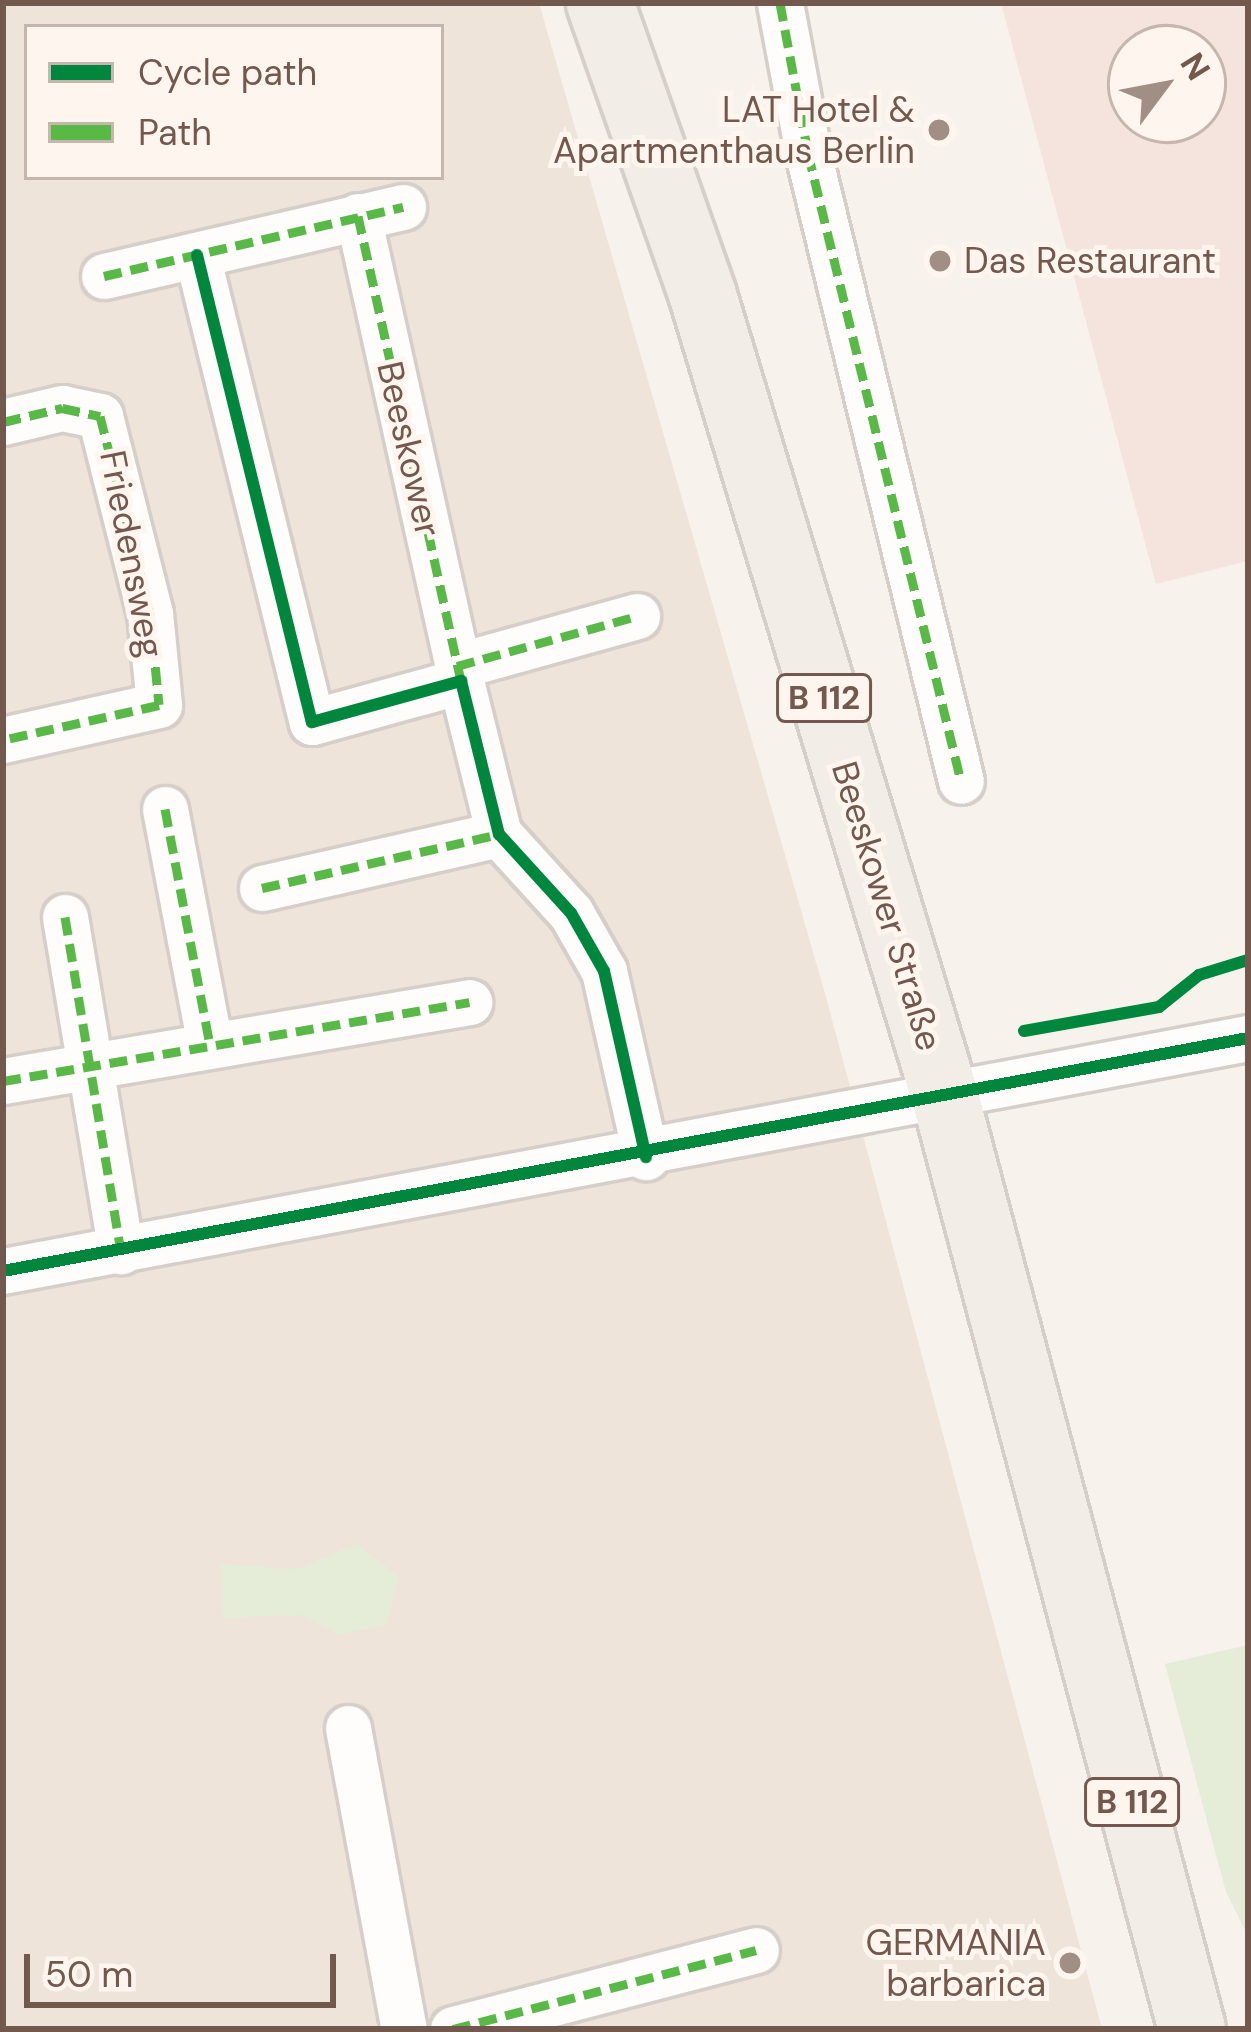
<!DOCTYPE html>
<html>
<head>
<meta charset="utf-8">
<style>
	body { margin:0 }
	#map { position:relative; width:1251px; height:2032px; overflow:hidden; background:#f7f2ec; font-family:"DM Sans",sans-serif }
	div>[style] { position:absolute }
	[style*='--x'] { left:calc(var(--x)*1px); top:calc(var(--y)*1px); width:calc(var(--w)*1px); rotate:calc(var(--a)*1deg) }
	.residential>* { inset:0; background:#efe4da }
	.commercial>* { inset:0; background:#f4e4dd }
	.green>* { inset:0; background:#e5ecd8 }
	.roads { filter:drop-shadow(3px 0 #d6cec8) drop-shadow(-3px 0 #d6cec8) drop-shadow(0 3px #d6cec8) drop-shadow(0 -3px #d6cec8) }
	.street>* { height:45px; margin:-22.5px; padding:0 22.5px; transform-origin:22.5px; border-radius:22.5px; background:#fefdfc }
	.primary>* { height:66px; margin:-33px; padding:0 33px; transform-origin:33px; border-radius:33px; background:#f2ede6 }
	.quiet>* { height:9px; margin-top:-4.5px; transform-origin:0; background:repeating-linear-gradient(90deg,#58b947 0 18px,transparent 0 27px) }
	.cycleway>* { height:12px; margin:-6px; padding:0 6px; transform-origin:6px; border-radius:6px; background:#00873e }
	.dots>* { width:33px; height:33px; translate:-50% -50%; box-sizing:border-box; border:6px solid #fef6ee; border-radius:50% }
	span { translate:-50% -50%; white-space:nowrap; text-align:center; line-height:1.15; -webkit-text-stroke:10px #fef6ee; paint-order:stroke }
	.shield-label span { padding:3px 9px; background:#fef6ee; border:3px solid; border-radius:9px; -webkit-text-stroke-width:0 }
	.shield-label { font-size:33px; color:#73584e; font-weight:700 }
	.poi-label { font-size:36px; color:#73584e }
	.right { translate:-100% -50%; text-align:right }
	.left { translate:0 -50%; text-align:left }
	.street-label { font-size:36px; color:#73584e }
	.frame { position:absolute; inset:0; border:6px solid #73584e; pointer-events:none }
	.legend { position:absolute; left:24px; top:24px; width:420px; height:156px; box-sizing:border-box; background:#fef6ee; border:3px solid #c6b7ae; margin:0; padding:15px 21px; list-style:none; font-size:36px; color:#73584e }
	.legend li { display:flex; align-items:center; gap:24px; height:60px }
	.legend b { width:60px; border:3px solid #c6b7ae }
	.north { position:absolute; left:1107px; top:24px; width:120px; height:120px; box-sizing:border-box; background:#fef6ee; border:3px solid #c6b7ae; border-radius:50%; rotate:58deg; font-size:33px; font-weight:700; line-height:48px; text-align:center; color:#73584e }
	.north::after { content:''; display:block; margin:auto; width:42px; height:54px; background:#a18e85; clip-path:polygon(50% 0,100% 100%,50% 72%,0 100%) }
	.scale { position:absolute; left:24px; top:1954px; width:312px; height:54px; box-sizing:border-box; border:6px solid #73584e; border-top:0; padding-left:15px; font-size:36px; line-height:42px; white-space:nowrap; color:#73584e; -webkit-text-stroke:9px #fef6ee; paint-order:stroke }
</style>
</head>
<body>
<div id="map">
	<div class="residential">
		<div style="clip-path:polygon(evenodd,3px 3px,539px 3px,826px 997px,1102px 2029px,3px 2029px,3px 3px,27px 27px,441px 27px,441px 177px,27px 177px,27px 27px)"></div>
	</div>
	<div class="commercial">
		<div style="clip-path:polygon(evenodd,1001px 3px,1248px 3px,1248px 561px,1156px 584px,1001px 3px,1131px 48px,1203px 48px,1203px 120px,1131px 120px,1131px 48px)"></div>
	</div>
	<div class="green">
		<div style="clip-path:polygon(357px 1544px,399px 1577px,387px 1624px,339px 1635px,301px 1615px,223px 1618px,221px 1564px,297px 1569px)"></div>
		<div style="clip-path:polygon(1248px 1645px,1248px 1936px,1226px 1892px,1165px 1664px)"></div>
	</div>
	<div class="roads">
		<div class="street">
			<div style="--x:780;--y:3;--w:153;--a:79.4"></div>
			<div style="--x:808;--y:153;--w:646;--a:76.31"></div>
			<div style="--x:358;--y:216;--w:476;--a:77.5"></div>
			<div style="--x:197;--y:255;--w:481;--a:76.2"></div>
			<div style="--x:312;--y:722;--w:155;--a:-15.4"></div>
			<div style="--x:461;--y:681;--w:158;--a:76.1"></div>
			<div style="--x:499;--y:834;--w:107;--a:47.7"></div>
			<div style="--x:571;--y:913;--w:67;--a:60.4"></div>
			<div style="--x:604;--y:971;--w:191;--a:77.3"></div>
			<div style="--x:104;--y:276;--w:307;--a:-13"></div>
			<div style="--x:3;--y:422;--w:61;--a:-13.3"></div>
			<div style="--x:62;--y:408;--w:39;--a:12"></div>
			<div style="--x:100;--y:416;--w:203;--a:75.8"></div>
			<div style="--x:150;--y:613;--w:92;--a:84.4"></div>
			<div style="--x:159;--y:705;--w:160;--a:167.4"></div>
			<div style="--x:457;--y:666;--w:187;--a:-15.5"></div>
			<div style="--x:165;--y:809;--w:240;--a:79.2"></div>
			<div style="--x:262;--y:888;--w:243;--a:-12.8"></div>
			<div style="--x:65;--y:917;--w:339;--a:80.5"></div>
			<div style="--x:3;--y:1081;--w:473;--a:-9.6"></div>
			<div style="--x:3;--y:1271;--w:1267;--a:-10.6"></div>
			<div style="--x:348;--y:1728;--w:306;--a:79.5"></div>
			<div style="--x:453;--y:2029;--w:313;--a:-14.6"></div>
		</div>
		<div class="primary">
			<div style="--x:600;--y:3;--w:311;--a:70.6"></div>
			<div style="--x:703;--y:296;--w:840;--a:73.18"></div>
			<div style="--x:946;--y:1100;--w:961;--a:75.17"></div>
		</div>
	</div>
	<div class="quiet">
		<div style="--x:780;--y:3;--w:153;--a:79.4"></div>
		<div style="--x:808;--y:153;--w:646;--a:76.31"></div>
		<div style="--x:358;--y:216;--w:476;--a:77.5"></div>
		<div style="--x:104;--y:276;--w:307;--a:-13"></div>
		<div style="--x:3;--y:422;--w:61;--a:-13.3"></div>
		<div style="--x:62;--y:408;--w:39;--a:12"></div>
		<div style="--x:100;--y:416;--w:203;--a:75.8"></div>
		<div style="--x:150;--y:613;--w:92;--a:84.4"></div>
		<div style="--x:159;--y:705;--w:160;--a:167.4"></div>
		<div style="--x:457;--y:666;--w:187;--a:-15.5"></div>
		<div style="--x:165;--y:809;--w:240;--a:79.2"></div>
		<div style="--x:262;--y:888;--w:243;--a:-12.8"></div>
		<div style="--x:65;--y:917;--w:339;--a:80.5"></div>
		<div style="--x:3;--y:1081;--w:473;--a:-9.6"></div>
		<div style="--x:453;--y:2029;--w:313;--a:-14.6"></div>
	</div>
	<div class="cycleway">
		<div style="--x:197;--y:255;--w:481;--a:76.2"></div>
		<div style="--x:312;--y:722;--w:155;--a:-15.4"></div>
		<div style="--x:461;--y:681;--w:158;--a:76.1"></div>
		<div style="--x:499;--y:834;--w:107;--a:47.7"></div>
		<div style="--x:571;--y:913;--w:67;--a:60.4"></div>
		<div style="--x:604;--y:971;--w:191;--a:77.3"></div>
		<div style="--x:1024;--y:1031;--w:137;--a:-10.1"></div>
		<div style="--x:1159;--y:1007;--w:51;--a:-38.7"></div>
		<div style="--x:1199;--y:975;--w:51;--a:-17"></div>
		<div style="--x:3;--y:1271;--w:1267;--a:-10.6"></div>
	</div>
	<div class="dots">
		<div style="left:939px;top:130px;background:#a18e85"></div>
		<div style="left:940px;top:261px;background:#a18e85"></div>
		<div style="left:1070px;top:1963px;background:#a18e85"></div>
	</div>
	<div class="shield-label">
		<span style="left:824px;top:698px">B 112</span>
		<span style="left:1132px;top:1802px">B 112</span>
	</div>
	<div class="poi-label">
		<span class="right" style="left:915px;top:130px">LAT Hotel &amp;<br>Apartmenthaus Berlin</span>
		<span class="left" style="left:964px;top:261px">Das Restaurant</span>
		<span class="right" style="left:1046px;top:1963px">GERMANIA<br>barbarica</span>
	</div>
	<div class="street-label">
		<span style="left:409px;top:449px;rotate:77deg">Beeskower</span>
		<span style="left:132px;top:554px;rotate:79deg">Friedensweg</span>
		<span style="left:887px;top:906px;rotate:73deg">Beeskower Straße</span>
	</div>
	<div class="frame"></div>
	<ul class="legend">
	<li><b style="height:15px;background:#00873e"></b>Cycle path</li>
	<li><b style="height:15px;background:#58b947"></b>Path</li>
	</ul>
	<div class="north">N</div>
	<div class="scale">50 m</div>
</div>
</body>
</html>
